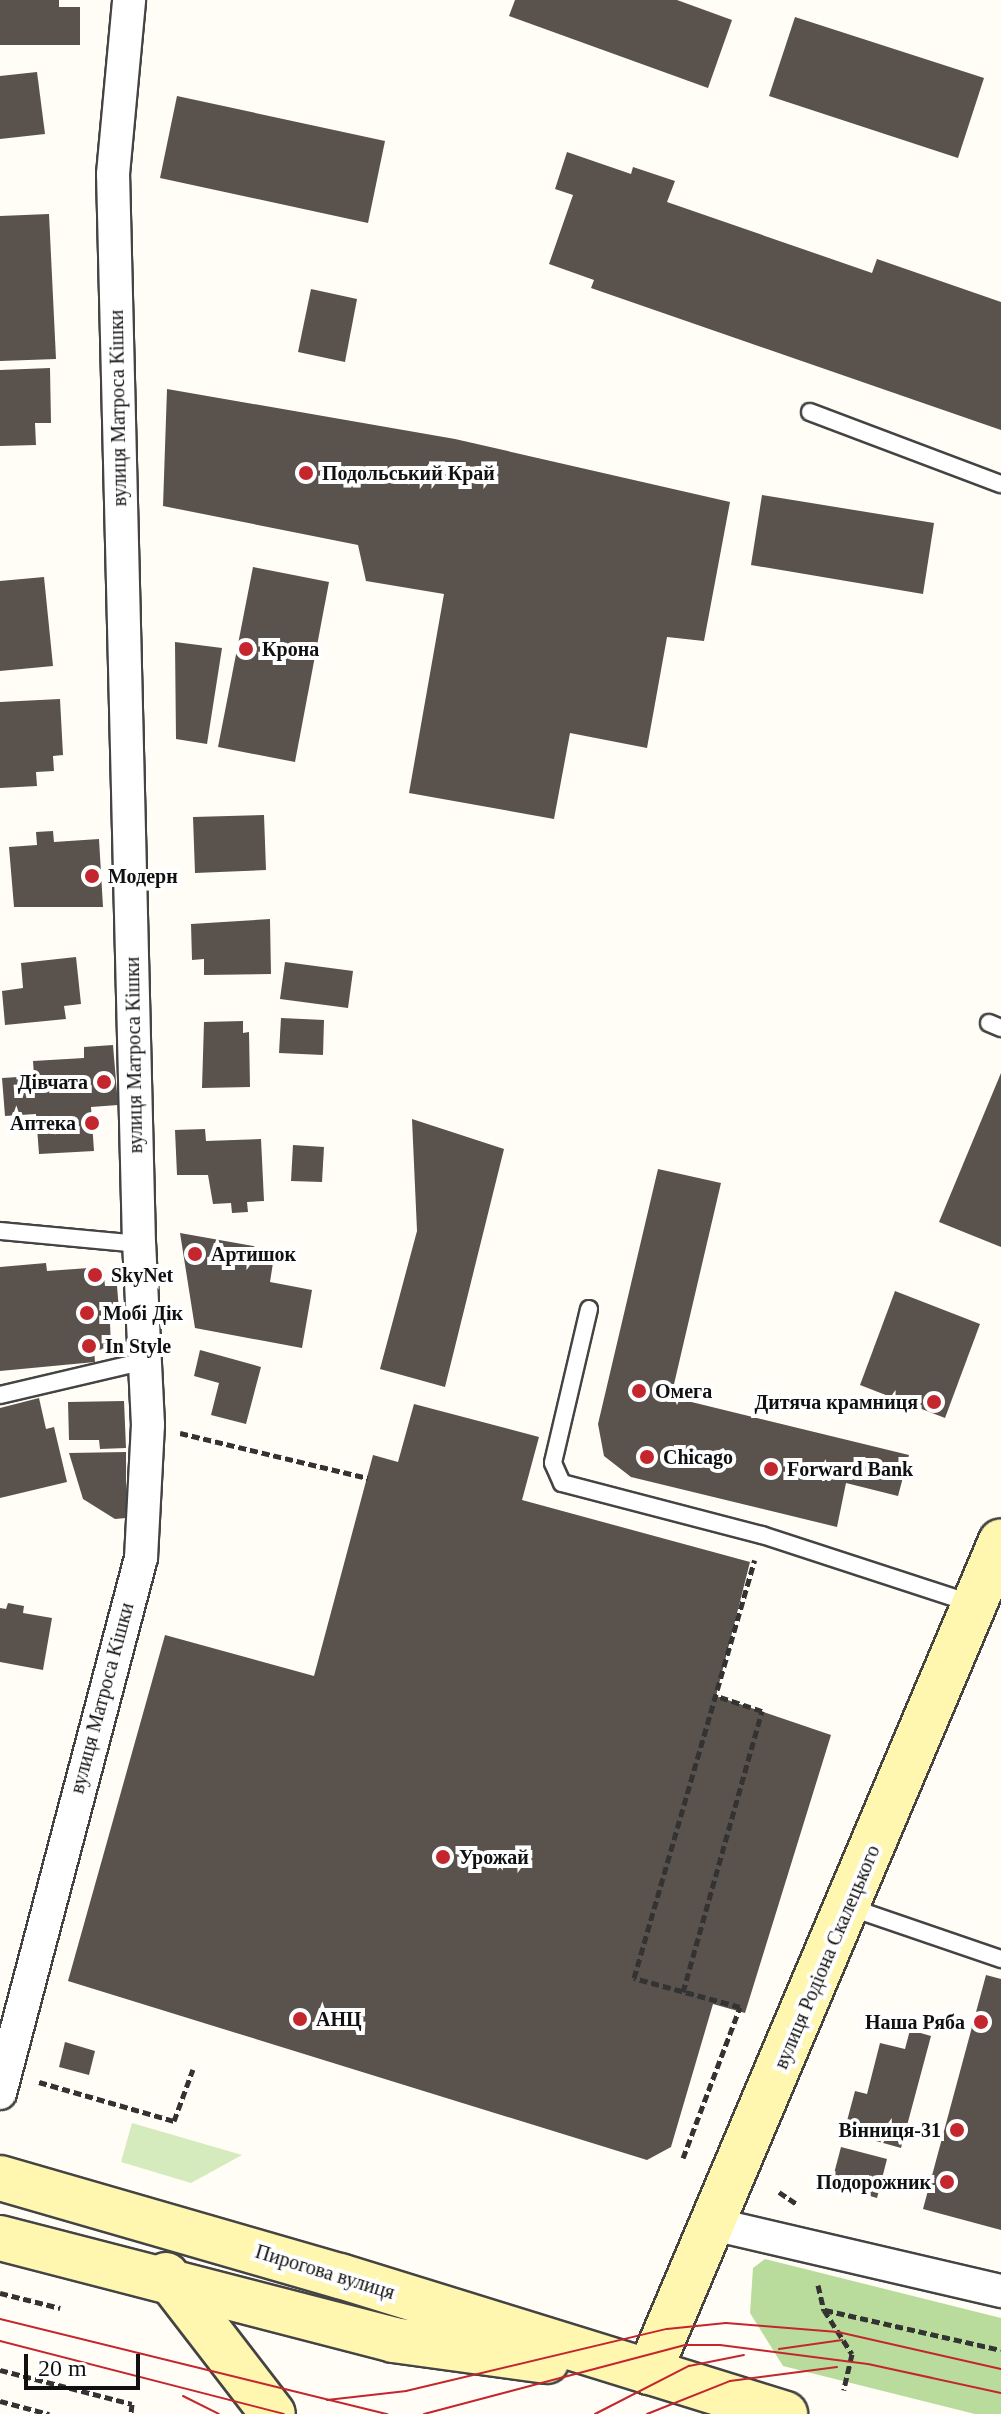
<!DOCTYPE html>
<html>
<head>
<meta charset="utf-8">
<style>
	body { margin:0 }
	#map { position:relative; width:1001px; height:2414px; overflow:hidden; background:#fffdf5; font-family:Georgia,serif }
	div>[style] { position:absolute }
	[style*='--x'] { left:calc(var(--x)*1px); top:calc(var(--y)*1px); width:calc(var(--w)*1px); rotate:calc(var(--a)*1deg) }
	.green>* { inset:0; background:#d5ebbd }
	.forest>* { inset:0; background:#b9dc9c }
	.building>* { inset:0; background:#5a524d }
	.path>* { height:5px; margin-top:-2.5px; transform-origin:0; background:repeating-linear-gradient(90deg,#333 0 8px,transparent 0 12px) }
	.roads { filter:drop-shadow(2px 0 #444) drop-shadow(-2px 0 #444) drop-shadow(0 2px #444) drop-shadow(0 -2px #444) }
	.lane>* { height:16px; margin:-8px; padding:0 8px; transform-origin:8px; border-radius:8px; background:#fff }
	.street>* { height:32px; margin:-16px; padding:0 16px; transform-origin:16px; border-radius:16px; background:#fff }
	.secondary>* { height:44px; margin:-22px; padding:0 22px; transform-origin:22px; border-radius:22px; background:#fff6b0 }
	.tram>* { height:2px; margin:-1px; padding:0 1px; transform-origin:1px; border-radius:1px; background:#c4262e }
	.dots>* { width:22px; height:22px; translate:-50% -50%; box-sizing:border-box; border:4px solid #fff; border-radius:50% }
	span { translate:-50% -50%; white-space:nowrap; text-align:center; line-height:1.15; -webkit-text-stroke:8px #fff; paint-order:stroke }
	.street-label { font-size:20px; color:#111 }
	.poi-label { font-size:20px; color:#111; font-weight:700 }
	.left { translate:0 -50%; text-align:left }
	.right { translate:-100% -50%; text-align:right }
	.scale { position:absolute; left:24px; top:2354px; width:116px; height:36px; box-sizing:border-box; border:4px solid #111; border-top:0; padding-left:10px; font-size:24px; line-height:28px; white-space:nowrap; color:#111; -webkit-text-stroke:6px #fff; paint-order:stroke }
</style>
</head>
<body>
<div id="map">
	<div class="green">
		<div style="clip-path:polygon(132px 2123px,242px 2155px,191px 2183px,121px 2162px)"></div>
	</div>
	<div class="forest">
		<div style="clip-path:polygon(765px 2259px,1001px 2318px,1001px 2414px,975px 2414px,783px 2366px,750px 2313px,753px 2268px)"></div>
	</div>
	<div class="building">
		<div style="clip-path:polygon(0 0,59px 0,59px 7px,80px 7px,80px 45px,0 45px)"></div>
		<div style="clip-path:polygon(515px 0,677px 0,732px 20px,708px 88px,509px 16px)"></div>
		<div style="clip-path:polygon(795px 17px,984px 78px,958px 158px,769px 96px)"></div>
		<div style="clip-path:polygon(37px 72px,45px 134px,0 139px,0 76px)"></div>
		<div style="clip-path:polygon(177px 96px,385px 141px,368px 223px,160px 178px)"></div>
		<div style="clip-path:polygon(567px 152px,631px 174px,633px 167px,675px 181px,667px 202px,872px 273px,877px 259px,1001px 302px,1001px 430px,591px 288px,594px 280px,549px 264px,573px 195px,555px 189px)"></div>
		<div style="clip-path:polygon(49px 214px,56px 359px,0 361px,0 216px)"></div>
		<div style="clip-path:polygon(311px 289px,357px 299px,345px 362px,298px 352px)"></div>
		<div style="clip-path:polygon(50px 368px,51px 423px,35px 423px,36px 445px,0 446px,0 370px)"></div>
		<div style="clip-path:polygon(167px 389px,455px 439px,730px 502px,704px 641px,667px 637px,647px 748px,570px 733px,554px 819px,409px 793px,444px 594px,366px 581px,358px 545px,163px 506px)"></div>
		<div style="clip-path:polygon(762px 495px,934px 523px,923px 594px,751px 565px)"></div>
		<div style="clip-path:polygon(253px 567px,329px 582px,295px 762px,218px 747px)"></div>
		<div style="clip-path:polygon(44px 577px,53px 666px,0 671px,0 581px)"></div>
		<div style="clip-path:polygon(175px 642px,222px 648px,207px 744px,176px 739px)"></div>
		<div style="clip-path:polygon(60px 699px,63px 755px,53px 756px,54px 771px,36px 772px,37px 786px,0 788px,0 702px)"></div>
		<div style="clip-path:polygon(264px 815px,266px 870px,195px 873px,193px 817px)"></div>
		<div style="clip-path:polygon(53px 831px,54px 842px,99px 839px,103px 907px,14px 907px,9px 847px,37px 845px,36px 832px)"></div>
		<div style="clip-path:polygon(270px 919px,271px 974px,204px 975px,204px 959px,192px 960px,191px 924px)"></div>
		<div style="clip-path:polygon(76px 957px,81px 1004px,64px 1006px,66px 1019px,5px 1025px,2px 991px,23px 988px,21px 963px)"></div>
		<div style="clip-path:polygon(285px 962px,353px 971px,348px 1008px,280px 999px)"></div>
		<div style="clip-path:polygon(281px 1018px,324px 1020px,323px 1055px,279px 1053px)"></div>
		<div style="clip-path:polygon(243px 1021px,243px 1033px,249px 1032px,250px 1087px,202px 1088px,204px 1022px)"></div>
		<div style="clip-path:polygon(113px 1045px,118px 1105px,91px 1107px,94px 1151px,39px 1154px,36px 1114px,5px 1116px,2px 1078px,34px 1076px,33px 1061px,84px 1058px,84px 1047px)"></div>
		<div style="clip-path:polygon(1001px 1073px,1001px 1247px,939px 1222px)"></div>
		<div style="clip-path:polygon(412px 1119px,504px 1149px,445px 1387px,380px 1369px,417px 1231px)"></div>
		<div style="clip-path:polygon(205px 1129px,206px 1141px,261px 1139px,264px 1201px,247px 1202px,248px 1212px,232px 1213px,231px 1203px,213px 1204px,208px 1175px,177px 1175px,175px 1130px)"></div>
		<div style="clip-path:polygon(293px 1145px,324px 1147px,322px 1182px,291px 1181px)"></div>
		<div style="clip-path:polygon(658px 1169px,721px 1183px,671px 1397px,909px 1455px,898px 1496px,846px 1483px,837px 1527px,631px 1477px,604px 1456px,598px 1424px)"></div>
		<div style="clip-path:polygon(180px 1233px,275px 1250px,270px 1282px,312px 1290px,302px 1348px,195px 1328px)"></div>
		<div style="clip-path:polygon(46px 1263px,47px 1271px,103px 1267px,105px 1286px,117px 1286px,120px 1322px,110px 1323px,111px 1349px,94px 1350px,95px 1362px,0 1371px,0 1267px)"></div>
		<div style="clip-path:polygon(895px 1291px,980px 1324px,945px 1418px,860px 1385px)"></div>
		<div style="clip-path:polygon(200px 1350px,261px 1367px,246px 1424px,211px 1415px,219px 1383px,194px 1376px)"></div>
		<div style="clip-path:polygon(39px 1398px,46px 1429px,54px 1427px,67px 1482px,0 1498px,0 1408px)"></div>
		<div style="clip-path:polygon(124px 1401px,126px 1448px,100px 1449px,99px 1440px,69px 1440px,68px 1402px)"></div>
		<div style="clip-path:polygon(414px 1404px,539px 1437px,522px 1500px,750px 1562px,716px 1696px,831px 1735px,745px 2013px,713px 2004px,671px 2147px,647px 2160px,68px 1981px,165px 1635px,314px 1676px,373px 1455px,398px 1462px)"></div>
		<div style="clip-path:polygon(126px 1452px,126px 1518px,115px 1519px,83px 1499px,69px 1453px)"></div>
		<div style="clip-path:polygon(8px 1603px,24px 1606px,23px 1613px,52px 1618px,43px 1670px,0 1662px,0 1608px,6px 1609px)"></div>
		<div style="clip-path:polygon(986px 1975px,1001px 1979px,1001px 2230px,923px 2209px)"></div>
		<div style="clip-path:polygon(910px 2030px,931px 2036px,901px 2148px,844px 2132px,855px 2091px,867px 2094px,880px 2043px,905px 2049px)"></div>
		<div style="clip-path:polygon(65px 2042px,95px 2051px,89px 2075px,59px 2067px)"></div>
		<div style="clip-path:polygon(841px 2147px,887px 2159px,877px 2198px,831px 2185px)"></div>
	</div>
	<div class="path">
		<div style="--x:180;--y:1433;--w:193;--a:13.5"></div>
		<div style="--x:683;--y:1992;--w:292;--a:-74.3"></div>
		<div style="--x:762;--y:1711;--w:47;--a:-161.6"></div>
		<div style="--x:39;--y:2082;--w:141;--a:16.1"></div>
		<div style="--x:174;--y:2121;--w:55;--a:-69.9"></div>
		<div style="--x:683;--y:2158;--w:161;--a:-69.3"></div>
		<div style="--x:740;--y:2007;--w:110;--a:-164.7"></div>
		<div style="--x:634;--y:1978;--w:435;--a:-73.9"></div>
		<div style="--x:779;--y:2192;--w:23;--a:34"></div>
		<div style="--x:818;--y:2285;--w:26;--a:77"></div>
		<div style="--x:824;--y:2310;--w:52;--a:57.5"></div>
		<div style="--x:852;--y:2354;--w:37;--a:103"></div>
		<div style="--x:0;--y:2293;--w:62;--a:14"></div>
		<div style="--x:825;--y:2310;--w:180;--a:12.8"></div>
		<div style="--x:0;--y:2370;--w:136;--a:14.4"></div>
		<div style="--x:132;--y:2404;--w:10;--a:96"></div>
		<div style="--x:0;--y:2401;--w:51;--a:14.9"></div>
	</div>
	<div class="roads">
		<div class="lane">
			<div style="--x:810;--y:412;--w:204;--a:20.7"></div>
			<div style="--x:989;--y:1023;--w:13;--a:23"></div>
			<div style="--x:0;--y:1231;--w:140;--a:5.3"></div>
			<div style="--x:589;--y:1309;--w:158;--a:103.2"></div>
			<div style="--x:553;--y:1463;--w:22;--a:66"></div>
			<div style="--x:562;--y:1483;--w:207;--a:14.6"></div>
			<div style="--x:762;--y:1535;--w:222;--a:18.1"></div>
			<div style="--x:0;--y:1395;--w:149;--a:-13.2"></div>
			<div style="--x:849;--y:1907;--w:161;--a:18.9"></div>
		</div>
		<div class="street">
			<div style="--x:0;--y:2093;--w:553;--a:-75.24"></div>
			<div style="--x:141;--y:1558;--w:133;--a:-87"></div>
			<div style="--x:148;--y:1425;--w:181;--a:-92.8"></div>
			<div style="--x:139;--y:1244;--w:1070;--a:-91.39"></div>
			<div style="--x:113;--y:174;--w:175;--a:-84.7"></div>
			<div style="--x:713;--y:2224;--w:296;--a:13.1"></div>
		</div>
		<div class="secondary">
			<div style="--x:0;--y:2178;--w:354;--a:16.1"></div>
			<div style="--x:340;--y:2276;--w:466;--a:17.2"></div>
			<div style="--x:0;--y:2238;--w:406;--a:14.5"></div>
			<div style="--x:393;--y:2340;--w:155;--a:7.8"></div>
			<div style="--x:166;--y:2275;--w:175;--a:52.4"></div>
			<div style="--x:649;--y:2372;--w:902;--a:-67.04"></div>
		</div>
	</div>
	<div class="tram">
		<div style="--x:0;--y:2319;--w:399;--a:13.8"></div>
		<div style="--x:0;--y:2341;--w:293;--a:14.4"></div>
		<div style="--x:779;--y:2349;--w:64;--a:-8.1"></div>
		<div style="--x:183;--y:2396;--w:40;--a:26.6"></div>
		<div style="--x:327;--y:2400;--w:80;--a:-6.5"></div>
		<div style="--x:406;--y:2391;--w:268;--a:-13.4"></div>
		<div style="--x:667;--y:2329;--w:59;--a:-5.8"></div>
		<div style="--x:726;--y:2323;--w:112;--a:4.6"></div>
		<div style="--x:838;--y:2332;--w:167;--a:12.8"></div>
		<div style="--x:424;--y:2414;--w:270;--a:-14.8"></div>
		<div style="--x:685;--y:2345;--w:35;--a:0"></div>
		<div style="--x:720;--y:2345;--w:149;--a:7.3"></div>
		<div style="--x:868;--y:2364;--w:136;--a:12.3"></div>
		<div style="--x:595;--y:2414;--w:106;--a:-27.1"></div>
		<div style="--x:689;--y:2366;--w:56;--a:-11.3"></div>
		<div style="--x:647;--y:2414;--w:89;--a:-21.7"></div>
		<div style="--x:730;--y:2381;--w:108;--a:-7.5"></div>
	</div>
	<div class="dots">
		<div style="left:306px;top:473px;background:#c4262e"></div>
		<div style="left:246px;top:649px;background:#c4262e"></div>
		<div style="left:92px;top:876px;background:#c4262e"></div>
		<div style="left:104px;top:1082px;background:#c4262e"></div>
		<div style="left:92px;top:1123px;background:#c4262e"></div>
		<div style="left:195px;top:1254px;background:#c4262e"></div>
		<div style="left:95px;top:1275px;background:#c4262e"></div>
		<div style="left:87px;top:1313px;background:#c4262e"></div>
		<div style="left:89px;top:1346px;background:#c4262e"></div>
		<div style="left:639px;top:1391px;background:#c4262e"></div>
		<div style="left:934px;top:1402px;background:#c4262e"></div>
		<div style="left:647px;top:1457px;background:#c4262e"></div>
		<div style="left:771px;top:1469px;background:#c4262e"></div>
		<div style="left:443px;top:1857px;background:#c4262e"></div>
		<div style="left:300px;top:2019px;background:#c4262e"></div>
		<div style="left:981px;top:2022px;background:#c4262e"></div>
		<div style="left:957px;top:2130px;background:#c4262e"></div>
		<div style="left:947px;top:2182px;background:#c4262e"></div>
	</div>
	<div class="street-label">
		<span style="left:118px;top:408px;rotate:-91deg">вулиця Матроса Кішки</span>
		<span style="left:134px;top:1055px;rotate:-91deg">вулиця Матроса Кішки</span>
		<span style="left:102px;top:1698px;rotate:-75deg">вулиця Матроса Кішки</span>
		<span style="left:827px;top:1957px;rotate:-67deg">вулиця Родіона Скалецького</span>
		<span style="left:325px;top:2272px;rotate:17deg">Пирогова вулиця</span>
	</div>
	<div class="poi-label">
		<span class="left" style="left:322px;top:473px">Подольський Край</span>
		<span class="left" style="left:262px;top:649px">Крона</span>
		<span class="left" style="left:108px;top:876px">Модерн</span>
		<span class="right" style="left:88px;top:1082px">Дівчата</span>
		<span class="right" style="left:76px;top:1123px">Аптека</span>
		<span class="left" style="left:211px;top:1254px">Артишок</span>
		<span class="left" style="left:111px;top:1275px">SkyNet</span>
		<span class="left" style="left:103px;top:1313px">Мобі Дік</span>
		<span class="left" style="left:105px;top:1346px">In Style</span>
		<span class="left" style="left:655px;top:1391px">Омега</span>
		<span class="right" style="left:918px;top:1402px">Дитяча крамниця</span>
		<span class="left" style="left:663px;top:1457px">Chicago</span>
		<span class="left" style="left:787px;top:1469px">Forward Bank</span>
		<span class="left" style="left:459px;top:1857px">Урожай</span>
		<span class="left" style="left:316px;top:2019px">АНЦ</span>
		<span class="right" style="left:965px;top:2022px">Наша Ряба</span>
		<span class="right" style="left:941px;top:2130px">Вінниця-31</span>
		<span class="right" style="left:931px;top:2182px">Подорожник</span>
	</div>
	<div class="scale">20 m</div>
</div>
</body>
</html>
